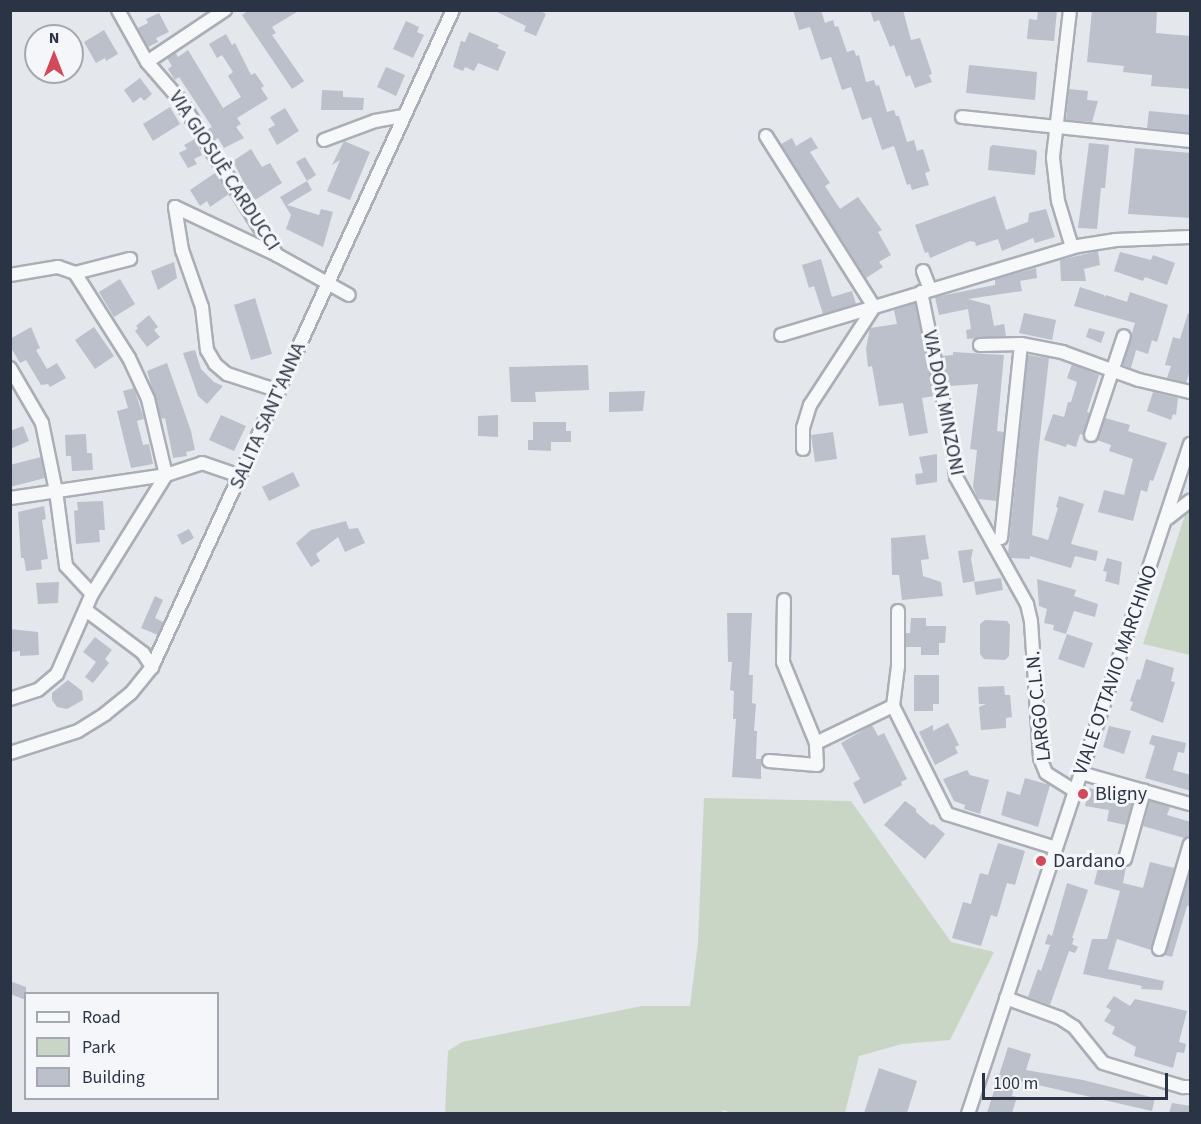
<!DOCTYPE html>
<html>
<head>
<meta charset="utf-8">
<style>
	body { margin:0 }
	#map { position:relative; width:1201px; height:1124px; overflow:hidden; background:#e4e7ec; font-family:"Source Sans 3",sans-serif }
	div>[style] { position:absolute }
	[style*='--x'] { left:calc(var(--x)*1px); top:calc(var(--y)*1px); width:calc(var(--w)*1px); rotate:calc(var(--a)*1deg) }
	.green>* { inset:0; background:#c9d6c5 }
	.building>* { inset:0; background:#bbc0ca }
	.roads { filter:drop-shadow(2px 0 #a9aeb7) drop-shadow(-2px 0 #a9aeb7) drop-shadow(0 2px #a9aeb7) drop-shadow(0 -2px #a9aeb7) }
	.minor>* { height:12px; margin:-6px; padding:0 6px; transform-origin:6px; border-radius:6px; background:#f7f8fa }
	.dots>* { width:16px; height:16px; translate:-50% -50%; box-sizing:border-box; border:3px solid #f4f6f9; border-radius:50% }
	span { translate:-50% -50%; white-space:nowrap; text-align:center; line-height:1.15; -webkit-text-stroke:6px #f4f6f9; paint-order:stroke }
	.street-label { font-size:20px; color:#2b3445 }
	.poi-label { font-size:20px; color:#2b3445 }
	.left { translate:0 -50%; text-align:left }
	.frame { position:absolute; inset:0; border:12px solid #2b3445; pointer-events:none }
	.legend { position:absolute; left:24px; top:992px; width:195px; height:108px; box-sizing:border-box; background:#f4f6f9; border:2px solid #a4a8b1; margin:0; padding:8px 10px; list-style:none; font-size:18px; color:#2b3445 }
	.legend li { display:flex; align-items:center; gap:12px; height:30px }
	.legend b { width:30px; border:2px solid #a4a8b1 }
	.north { position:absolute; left:24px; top:24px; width:60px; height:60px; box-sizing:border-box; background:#f4f6f9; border:2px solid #a4a8b1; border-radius:50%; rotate:0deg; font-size:16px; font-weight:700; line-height:24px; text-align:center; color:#2b3445 }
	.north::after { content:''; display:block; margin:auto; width:21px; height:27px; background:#d1495b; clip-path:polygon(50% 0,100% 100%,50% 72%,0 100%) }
	.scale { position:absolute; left:982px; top:1073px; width:186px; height:27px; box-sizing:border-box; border:3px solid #2b3445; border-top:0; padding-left:8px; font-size:18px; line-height:21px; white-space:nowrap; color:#2b3445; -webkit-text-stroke:4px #f4f6f9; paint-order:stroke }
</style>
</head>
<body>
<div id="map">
	<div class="green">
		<div style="clip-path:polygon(1190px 507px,1190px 655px,1143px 644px,1185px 515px)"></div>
		<div style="clip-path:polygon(704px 798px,851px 801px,951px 942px,994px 952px,950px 1040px,902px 1044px,859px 1056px,845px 1113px,734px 1114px,723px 1110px,722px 1114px,445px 1113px,448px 1051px,462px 1042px,642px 1006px,690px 1006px,698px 942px)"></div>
	</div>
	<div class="building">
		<div style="clip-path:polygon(249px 10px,300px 10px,272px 27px,276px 33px,272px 35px,304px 81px,292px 89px,242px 15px)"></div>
		<div style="clip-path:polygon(493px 10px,538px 10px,546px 14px,536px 36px,524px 31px,526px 26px)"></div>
		<div style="clip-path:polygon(793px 10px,821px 10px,825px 23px,833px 20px,835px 27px,838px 26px,847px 52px,854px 50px,856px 56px,859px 55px,866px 82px,874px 80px,876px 86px,879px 85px,887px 112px,894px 110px,896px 116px,899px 116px,907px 142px,914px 140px,917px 151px,923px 149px,930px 171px,925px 173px,929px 185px,912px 190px,910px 184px,907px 185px,894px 146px,882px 150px,871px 117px,862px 120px,851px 87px,842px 90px,831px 57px,821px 60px,810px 27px,799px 30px)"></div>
		<div style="clip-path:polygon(870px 10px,903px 10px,911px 40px,920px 38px,932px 74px,929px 75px,932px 82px,915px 88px,910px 75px,906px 77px,894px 45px,890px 47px,879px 20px,874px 22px)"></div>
		<div style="clip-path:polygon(1038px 10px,1057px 10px,1054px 41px,1027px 39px,1029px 19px,1037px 20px)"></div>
		<div style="clip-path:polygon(1092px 10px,1157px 10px,1156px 33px,1191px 36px,1191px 89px,1151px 86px,1152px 75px,1123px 72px,1124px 66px,1087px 62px)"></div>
		<div style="clip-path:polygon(159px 13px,169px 32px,156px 38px,158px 42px,148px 47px,138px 28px,148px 23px,146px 19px)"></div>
		<div style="clip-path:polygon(406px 21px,419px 27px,417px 32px,424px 35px,413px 58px,393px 49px)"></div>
		<div style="clip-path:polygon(104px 30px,118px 54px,106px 61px,105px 58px,96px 63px,84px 42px)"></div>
		<div style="clip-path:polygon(469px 32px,499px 45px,497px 48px,506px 52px,498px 71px,478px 63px,474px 71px,465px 67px,463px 71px,453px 67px,461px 41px,465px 42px)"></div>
		<div style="clip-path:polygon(226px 34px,232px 45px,235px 43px,251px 75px,255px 73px,264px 86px,261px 88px,268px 99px,237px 118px,241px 124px,236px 127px,244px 138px,224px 148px,218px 138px,215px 140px,208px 129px,212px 127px,179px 77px,175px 80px,168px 69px,172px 66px,167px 58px,176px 53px,178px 57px,188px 50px,223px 108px,241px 97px,228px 76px,233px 72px,222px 55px,217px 58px,209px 44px)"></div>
		<div style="clip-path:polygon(969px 65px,1037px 72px,1035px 100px,966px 93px)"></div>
		<div style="clip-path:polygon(386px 67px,405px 75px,396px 96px,377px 87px)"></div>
		<div style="clip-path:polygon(140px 78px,152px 94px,144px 101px,141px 97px,133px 103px,124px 90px)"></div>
		<div style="clip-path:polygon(1069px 89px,1088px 91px,1087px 100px,1098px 101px,1092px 122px,1066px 120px)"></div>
		<div style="clip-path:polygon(322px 90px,343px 91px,343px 97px,364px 98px,363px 110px,321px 110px)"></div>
		<div style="clip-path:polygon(170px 107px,180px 124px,153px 141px,143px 124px)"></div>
		<div style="clip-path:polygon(285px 108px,299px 131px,277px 145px,268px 129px,275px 125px,270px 117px)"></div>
		<div style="clip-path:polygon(1149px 111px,1191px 115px,1191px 133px,1147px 128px)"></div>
		<div style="clip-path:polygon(811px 137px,818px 148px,810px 152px,830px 183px,825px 186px,840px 209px,858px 197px,882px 230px,878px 232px,891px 255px,879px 262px,883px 267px,866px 278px,781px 144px,792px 138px,796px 146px)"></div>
		<div style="clip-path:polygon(195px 139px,202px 155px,194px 159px,197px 164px,188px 168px,179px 153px,187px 149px,184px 145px)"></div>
		<div style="clip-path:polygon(344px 141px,370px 152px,350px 200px,327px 191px,340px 160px,332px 165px)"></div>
		<div style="clip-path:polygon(1089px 143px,1109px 145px,1105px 188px,1101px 188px,1097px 229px,1078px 228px)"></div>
		<div style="clip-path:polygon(993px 145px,1035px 150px,1037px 152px,1035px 175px,988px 170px,990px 147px)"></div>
		<div style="clip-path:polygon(1135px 148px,1191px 153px,1191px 218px,1128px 214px)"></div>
		<div style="clip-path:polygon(251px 149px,262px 167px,270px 163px,282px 183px,253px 201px,233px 161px)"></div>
		<div style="clip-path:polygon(305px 157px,316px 175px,307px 181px,296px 162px)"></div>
		<div style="clip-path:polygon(215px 173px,229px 194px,210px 207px,207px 201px,200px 206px,190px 190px)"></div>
		<div style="clip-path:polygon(307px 181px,312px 190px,287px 205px,319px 215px,321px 209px,333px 212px,323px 247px,286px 229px,291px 215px,280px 197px)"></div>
		<div style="clip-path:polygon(995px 196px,1006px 230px,1028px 222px,1029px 213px,1046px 209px,1055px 237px,1035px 243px,1033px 238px,1002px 251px,998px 239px,976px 246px,975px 242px,970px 241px,930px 258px,928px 252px,925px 253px,915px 225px)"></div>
		<div style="clip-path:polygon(1098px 251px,1100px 265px,1084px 269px,1086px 281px,1061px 281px,1060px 260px)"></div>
		<div style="clip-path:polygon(1120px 252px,1151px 260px,1153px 255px,1175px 263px,1167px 285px,1145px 277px,1143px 281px,1114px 271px)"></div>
		<div style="clip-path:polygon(821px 259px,832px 297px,852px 291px,856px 304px,823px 314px,814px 286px,809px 288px,802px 265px)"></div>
		<div style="clip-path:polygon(174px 262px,177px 278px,158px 290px,151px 271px)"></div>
		<div style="clip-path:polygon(1036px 268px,1037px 278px,1020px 281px,1022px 291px,968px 299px,990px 305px,994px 326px,1004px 324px,1006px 336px,967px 339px,966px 330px,971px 329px,968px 309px,939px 315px,935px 297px,995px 285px,995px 279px)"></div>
		<div style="clip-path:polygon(120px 279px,135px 304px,114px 317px,99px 292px)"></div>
		<div style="clip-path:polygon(1080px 287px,1104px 295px,1105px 297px,1106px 295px,1127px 302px,1130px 292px,1168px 305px,1157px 342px,1152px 340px,1148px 354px,1136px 350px,1131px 368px,1123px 365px,1135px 323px,1074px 306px)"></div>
		<div style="clip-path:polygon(255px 298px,272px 354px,251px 360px,234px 305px)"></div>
		<div style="clip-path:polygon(915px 303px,934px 396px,922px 398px,928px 433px,909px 436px,903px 403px,879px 406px,872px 366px,868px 367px,866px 349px,870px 328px,897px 324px,894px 310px)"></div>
		<div style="clip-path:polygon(1024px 313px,1056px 320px,1052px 340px,1019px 333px)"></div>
		<div style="clip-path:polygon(1188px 313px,1191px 314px,1191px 367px,1186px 383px,1167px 378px,1171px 366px,1165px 365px,1173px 337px,1180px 339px)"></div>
		<div style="clip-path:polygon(149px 315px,158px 327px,154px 330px,160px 337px,147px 347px,135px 331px,138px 328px,136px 326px)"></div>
		<div style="clip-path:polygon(31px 327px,40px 348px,36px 350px,47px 369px,57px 363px,66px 378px,50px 387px,48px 384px,41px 385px,26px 360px,20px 363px,10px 346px,10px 339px)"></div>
		<div style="clip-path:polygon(94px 327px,114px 356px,95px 369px,75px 340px)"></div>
		<div style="clip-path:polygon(1089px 328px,1105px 332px,1101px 343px,1086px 337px)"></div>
		<div style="clip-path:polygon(195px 350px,201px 369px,214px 382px,223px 386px,207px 404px,198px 396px,183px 353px)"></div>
		<div style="clip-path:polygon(953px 352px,1004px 355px,997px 431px,1004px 432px,997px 501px,978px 499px,973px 487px,977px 450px,970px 449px,978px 384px,949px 386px,942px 356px,953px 355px)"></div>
		<div style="clip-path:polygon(1028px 355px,1049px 358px,1038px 455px,1032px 535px,1048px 540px,1058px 508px,1056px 507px,1059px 496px,1084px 504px,1071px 544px,1098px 551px,1096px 561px,1075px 556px,1071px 568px,1030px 556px,1030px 559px,1011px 558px,1008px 554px)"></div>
		<div style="clip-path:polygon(167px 363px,191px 431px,195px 450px,186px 452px,187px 456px,173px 458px,165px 418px,162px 419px,160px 415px,147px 371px)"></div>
		<div style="clip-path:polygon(1072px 364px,1099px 375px,1087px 412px,1090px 413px,1083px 435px,1080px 434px,1076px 447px,1067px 444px,1066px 447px,1044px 440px,1053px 414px,1064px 417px,1068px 402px,1071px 402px,1077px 382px,1067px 378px)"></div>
		<div style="clip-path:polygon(588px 365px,589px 390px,535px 392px,536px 402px,511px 402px,509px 367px)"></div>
		<div style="clip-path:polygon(134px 388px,144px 419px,137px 421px,143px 445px,149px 444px,153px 464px,131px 468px,117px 411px,128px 408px,123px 391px)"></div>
		<div style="clip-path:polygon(645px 391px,643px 411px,609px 412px,609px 392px)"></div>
		<div style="clip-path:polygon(1153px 392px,1178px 398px,1176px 415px,1173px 414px,1171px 420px,1147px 411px)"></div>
		<div style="clip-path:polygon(221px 415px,246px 426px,234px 451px,209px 440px)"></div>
		<div style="clip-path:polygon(498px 415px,498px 437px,478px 436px,478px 416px)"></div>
		<div style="clip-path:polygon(1105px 418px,1130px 425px,1128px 431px,1167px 443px,1153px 481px,1150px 480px,1147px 492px,1141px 490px,1133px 521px,1098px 512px,1104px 490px,1124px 495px,1133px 459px,1109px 451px,1111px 445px,1097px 440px)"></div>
		<div style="clip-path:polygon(533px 422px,566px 422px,566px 431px,571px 431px,571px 442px,551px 442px,551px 451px,528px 450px,528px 440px,533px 440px)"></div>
		<div style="clip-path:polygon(23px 426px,29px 441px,10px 449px,10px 431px)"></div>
		<div style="clip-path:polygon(833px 432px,837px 459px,815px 462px,811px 435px)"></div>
		<div style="clip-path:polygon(86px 434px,87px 453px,92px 453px,93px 470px,72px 471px,71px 456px,66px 456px,65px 435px)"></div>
		<div style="clip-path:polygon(937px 454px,937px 482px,916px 485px,915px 474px,923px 473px,919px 457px)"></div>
		<div style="clip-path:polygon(41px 457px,45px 478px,10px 487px,10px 465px)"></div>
		<div style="clip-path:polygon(293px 472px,300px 486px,269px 501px,262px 487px)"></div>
		<div style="clip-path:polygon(103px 501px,105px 530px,99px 530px,100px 542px,76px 544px,74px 511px,78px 510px,77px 502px)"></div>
		<div style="clip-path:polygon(44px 506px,46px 519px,42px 520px,48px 559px,41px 560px,42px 569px,26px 571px,24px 558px,21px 558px,18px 512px)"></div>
		<div style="clip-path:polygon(346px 521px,349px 529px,358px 528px,365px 543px,345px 552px,338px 537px,316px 554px,320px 561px,311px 567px,296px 543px,311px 530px)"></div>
		<div style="clip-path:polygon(189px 529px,194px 538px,182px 545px,177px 535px)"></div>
		<div style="clip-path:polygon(925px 535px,929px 559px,921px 560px,923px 576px,941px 582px,943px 596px,902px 600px,899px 575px,892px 575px,891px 538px)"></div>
		<div style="clip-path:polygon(973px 549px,971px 559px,975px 581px,963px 583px,958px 551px)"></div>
		<div style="clip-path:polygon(1107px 558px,1122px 562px,1119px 585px,1105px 581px,1107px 572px,1103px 571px)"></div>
		<div style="clip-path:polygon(1001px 578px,1003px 590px,976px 595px,974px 582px)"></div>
		<div style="clip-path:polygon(1037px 579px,1076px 590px,1074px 596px,1098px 604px,1095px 617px,1074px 611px,1066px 634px,1053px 630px,1054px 625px,1044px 623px,1047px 609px,1039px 606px)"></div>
		<div style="clip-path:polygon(59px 582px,58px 603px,38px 604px,36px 583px)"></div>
		<div style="clip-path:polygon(155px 596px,163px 600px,155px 618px,163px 622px,158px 635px,141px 628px)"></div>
		<div style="clip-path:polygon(727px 613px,752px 613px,749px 675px,753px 675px,752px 703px,756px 704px,754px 731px,757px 731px,756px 759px,761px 759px,761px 779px,732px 777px,736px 719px,733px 719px,734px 691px,730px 690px,732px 662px,728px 662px)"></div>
		<div style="clip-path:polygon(911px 618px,926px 618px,926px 626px,946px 626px,945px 643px,939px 643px,939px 655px,921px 655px,921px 647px,906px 647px,906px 633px,910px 633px)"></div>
		<div style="clip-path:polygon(985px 620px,1007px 621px,1010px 625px,1009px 656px,1005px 660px,984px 659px,980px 654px,980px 624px)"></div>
		<div style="clip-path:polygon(10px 629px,38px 632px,39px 655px,20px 656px,20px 651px,10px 652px)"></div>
		<div style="clip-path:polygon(1067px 634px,1093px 643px,1084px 668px,1058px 659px)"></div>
		<div style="clip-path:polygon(95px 637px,112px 650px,105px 659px,109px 663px,93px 683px,85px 677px,96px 662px,83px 652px)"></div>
		<div style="clip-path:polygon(1146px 659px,1174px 668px,1171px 681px,1175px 682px,1163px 723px,1130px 710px,1133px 702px,1130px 701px,1137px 679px,1140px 680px)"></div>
		<div style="clip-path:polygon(914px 675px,939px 675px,939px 704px,933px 704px,933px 711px,914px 711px)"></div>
		<div style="clip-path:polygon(68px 680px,82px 691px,83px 700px,67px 709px,57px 707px,52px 700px,52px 693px)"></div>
		<div style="clip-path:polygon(1004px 686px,1005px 695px,1010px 695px,1012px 717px,1006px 718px,1006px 728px,981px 730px,979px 707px,986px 704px,979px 704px,978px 687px)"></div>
		<div style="clip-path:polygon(948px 723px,959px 745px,955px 747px,958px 753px,935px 765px,919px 732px,933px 725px,933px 731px)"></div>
		<div style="clip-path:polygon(872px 725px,878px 736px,884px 733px,907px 779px,901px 782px,902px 785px,864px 804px,853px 783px,860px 779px,841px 743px)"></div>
		<div style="clip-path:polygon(1109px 726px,1131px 731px,1124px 754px,1103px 747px)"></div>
		<div style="clip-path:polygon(1152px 735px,1186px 743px,1184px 753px,1178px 752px,1173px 770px,1191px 775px,1191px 791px,1145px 778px,1155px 746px,1149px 744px)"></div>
		<div style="clip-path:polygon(967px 770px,970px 775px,989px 780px,980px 814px,964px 809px,965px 805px,954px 801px,943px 779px)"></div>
		<div style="clip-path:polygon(1025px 778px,1050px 785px,1038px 827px,1001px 815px,1007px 791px,1020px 795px)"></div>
		<div style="clip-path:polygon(1089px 788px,1134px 797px,1126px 825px,1107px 821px,1109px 810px,1085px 806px)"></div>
		<div style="clip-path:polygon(905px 801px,916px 809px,916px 812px,931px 825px,933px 824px,945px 834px,925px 859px,884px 825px)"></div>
		<div style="clip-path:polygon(1150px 801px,1170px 807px,1167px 815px,1191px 822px,1191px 836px,1184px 838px,1143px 826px)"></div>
		<div style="clip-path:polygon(998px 843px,1025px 851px,1015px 885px,1007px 883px,997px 917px,991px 915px,981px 946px,952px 938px,963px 902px,971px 904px,980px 873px,988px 875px)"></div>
		<div style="clip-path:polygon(1101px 856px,1117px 861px,1120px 865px,1126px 867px,1123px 883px,1143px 888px,1150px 862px,1174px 868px,1151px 950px,1117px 939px,1108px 969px,1164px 981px,1162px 990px,1141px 989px,1142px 986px,1083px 974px,1092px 939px,1107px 939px,1120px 891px,1094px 884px)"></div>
		<div style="clip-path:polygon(1190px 872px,1191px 906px,1187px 906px,1172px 957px,1165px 955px)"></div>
		<div style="clip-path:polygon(1067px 883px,1088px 890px,1072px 938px,1074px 938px,1072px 944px,1078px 947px,1075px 953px,1069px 951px,1050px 1005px,1028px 997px,1038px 969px,1041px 971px,1050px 945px,1045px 944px,1048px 934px,1052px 936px)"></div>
		<div style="clip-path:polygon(10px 981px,26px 987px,26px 1000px,10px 994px)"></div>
		<div style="clip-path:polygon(1114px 996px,1130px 1006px,1135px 999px,1187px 1011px,1179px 1042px,1186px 1044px,1184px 1053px,1177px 1052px,1173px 1068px,1134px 1056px,1136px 1047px,1112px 1034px,1115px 1027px,1104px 1021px,1111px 1010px,1106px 1007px)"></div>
		<div style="clip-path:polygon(1008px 1047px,1031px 1054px,1026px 1070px,1083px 1080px,1155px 1098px,1152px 1111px,1016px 1080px,1012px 1096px,1017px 1097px,1012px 1113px,987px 1113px)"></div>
		<div style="clip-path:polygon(879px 1068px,917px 1081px,907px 1113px,864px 1113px)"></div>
		<div style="clip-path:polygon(1172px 1103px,1191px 1106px,1191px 1113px,1169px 1113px)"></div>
	</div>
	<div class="roads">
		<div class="minor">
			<div style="--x:118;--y:10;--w:60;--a:60.9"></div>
			<div style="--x:147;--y:62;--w:50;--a:49"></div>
			<div style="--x:180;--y:100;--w:183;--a:58"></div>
			<div style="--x:1070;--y:10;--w:149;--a:96.6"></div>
			<div style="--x:1053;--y:158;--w:43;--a:83.4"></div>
			<div style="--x:1058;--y:201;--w:48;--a:73.1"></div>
			<div style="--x:147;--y:62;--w:94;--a:-33.7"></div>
			<div style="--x:962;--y:117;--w:229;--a:6"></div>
			<div style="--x:766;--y:136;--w:202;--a:57.7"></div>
			<div style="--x:874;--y:307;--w:117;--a:123.1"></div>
			<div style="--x:810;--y:405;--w:24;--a:107"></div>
			<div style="--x:803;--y:428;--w:21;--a:90"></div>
			<div style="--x:324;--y:140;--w:54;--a:-20.4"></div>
			<div style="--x:375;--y:121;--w:29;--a:-10"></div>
			<div style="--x:175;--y:207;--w:44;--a:80.8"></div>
			<div style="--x:182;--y:250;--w:60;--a:70.7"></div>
			<div style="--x:202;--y:307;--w:43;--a:83.4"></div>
			<div style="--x:207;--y:350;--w:16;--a:60"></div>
			<div style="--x:215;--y:364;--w:16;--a:40"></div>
			<div style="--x:227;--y:374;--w:55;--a:18.1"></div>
			<div style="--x:175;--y:207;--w:113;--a:25.2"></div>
			<div style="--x:277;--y:255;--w:82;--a:29.1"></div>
			<div style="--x:923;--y:271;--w:19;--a:69"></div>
			<div style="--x:75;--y:273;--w:57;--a:-14.3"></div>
			<div style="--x:10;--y:275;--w:49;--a:-9.5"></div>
			<div style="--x:58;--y:267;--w:18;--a:19"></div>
			<div style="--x:75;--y:273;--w:101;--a:57.6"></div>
			<div style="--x:129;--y:358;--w:45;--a:65.1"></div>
			<div style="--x:148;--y:399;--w:78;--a:76.7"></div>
			<div style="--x:166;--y:475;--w:158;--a:171.6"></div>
			<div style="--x:921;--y:292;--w:170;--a:78.5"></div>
			<div style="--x:955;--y:459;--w:18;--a:87"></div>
			<div style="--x:956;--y:477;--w:145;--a:60.8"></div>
			<div style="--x:1027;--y:604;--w:18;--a:77"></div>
			<div style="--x:1031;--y:622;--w:136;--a:86.2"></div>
			<div style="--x:1040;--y:758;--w:16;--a:68"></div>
			<div style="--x:1046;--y:773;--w:34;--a:32"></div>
			<div style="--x:781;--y:335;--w:310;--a:-16.7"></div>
			<div style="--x:1078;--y:246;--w:37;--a:-9"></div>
			<div style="--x:1115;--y:240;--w:75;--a:-2.3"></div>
			<div style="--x:980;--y:345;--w:41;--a:-1.4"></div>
			<div style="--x:10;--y:368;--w:64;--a:59.8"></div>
			<div style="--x:42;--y:423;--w:69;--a:78.4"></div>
			<div style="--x:56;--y:491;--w:76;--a:82.4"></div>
			<div style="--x:66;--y:566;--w:38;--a:47"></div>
			<div style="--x:1091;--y:435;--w:104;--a:-71.6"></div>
			<div style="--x:1168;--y:518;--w:28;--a:-38"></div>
			<div style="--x:1001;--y:538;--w:195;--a:-84.1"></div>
			<div style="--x:1021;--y:344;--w:42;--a:11"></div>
			<div style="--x:1062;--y:352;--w:82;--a:20"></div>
			<div style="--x:1139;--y:380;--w:52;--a:13.2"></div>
			<div style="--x:87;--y:611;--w:70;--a:36.9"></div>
			<div style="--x:143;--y:653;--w:17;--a:57"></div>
			<div style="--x:898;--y:611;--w:55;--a:90"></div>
			<div style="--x:898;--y:666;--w:40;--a:97.1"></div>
			<div style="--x:893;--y:706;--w:121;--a:63.4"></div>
			<div style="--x:947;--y:814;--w:114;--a:17.3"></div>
			<div style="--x:10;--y:699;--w:29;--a:-18"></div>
			<div style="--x:38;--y:690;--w:25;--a:-40"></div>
			<div style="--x:57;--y:674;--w:87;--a:-66.4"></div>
			<div style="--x:92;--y:594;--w:140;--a:-58.1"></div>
			<div style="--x:166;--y:475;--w:38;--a:-18"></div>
			<div style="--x:202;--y:463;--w:40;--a:18.9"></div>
			<div style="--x:816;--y:743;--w:85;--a:-25.7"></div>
			<div style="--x:10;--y:753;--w:71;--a:-17.9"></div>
			<div style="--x:78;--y:731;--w:32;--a:-32"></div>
			<div style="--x:105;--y:714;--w:33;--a:-39"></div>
			<div style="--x:131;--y:693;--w:33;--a:-51"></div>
			<div style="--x:152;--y:667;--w:723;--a:-65.39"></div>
			<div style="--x:769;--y:761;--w:48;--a:4.8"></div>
			<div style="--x:817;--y:765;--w:22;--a:-93"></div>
			<div style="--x:816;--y:743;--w:87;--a:-112.2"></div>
			<div style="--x:783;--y:662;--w:62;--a:-89.1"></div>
			<div style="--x:1081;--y:773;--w:113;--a:15.9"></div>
			<div style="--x:1125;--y:859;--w:71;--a:-74.4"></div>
			<div style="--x:1159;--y:949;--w:109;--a:-73.6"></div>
			<div style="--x:1006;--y:998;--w:58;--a:20.3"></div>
			<div style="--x:1060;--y:1018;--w:17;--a:33"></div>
			<div style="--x:1074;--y:1027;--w:46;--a:51.1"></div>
			<div style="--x:1103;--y:1063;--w:84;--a:16.7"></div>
			<div style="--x:1183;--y:1087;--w:7;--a:0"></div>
			<div style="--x:968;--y:1114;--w:706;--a:-71.67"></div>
		</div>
	</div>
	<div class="dots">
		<div style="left:1083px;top:794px;background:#d1495b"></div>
		<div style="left:1041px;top:861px;background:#d1495b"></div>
	</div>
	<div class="street-label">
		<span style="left:224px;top:171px;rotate:57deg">VIA GIOSUÈ CARDUCCI</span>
		<span style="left:943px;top:403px;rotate:79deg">VIA DON MINZONI</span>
		<span style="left:268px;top:416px;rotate:-66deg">SALITA SANT'ANNA</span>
		<span style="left:1116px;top:670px;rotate:-71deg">VIALE OTTAVIO MARCHINO</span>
		<span style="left:1039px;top:706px;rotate:-96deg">LARGO C.L.N.</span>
	</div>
	<div class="poi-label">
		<span class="left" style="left:1095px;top:794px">Bligny</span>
		<span class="left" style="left:1053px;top:861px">Dardano</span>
	</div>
	<div class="frame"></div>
	<ul class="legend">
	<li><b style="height:8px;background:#f7f8fa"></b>Road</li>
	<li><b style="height:16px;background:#c9d6c5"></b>Park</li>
	<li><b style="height:16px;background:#bbc0ca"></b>Building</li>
	</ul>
	<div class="north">N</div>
	<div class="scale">100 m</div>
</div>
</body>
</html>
